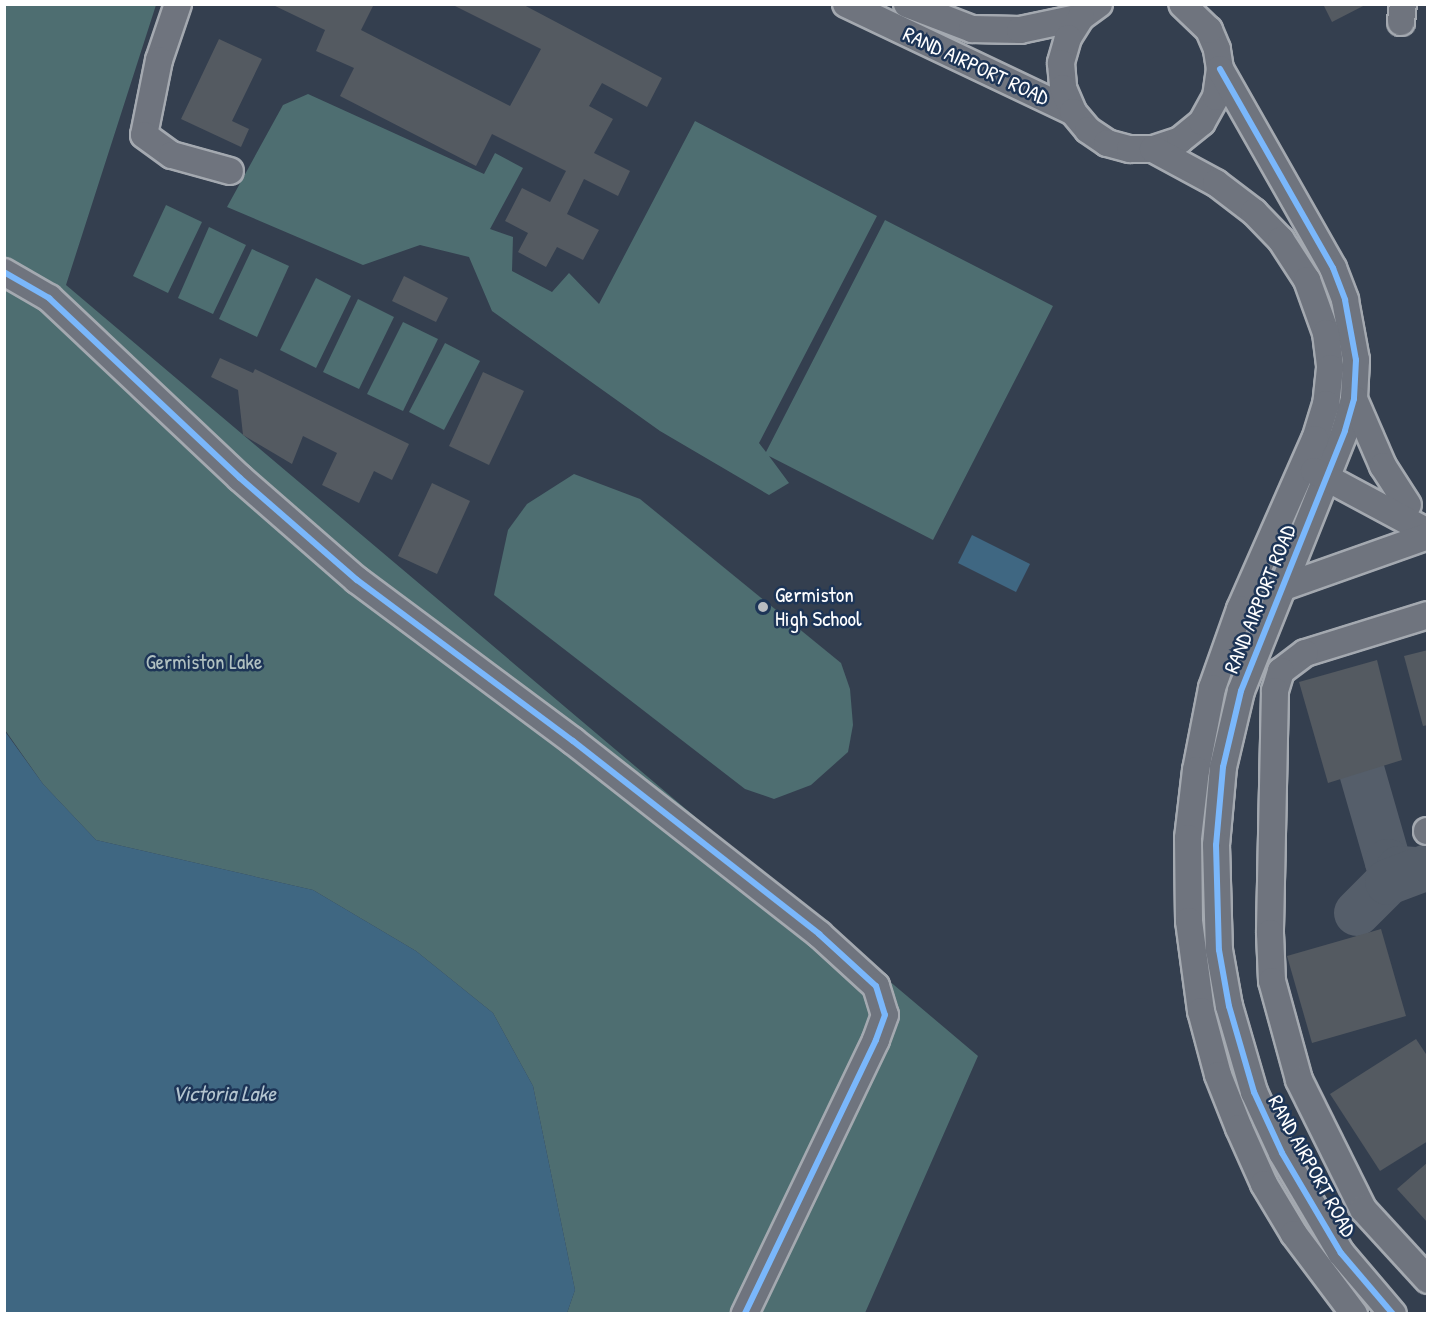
<!DOCTYPE html>
<html>
<head>
<meta charset="utf-8">
<style>
	body { margin:0 }
	#map { position:relative; width:1432px; height:1318px; overflow:hidden; background:#343f4f; font-family:"Patrick Hand",sans-serif }
	div>[style] { position:absolute }
	[style*='--x'] { left:calc(var(--x)*1px); top:calc(var(--y)*1px); width:calc(var(--w)*1px); rotate:calc(var(--a)*1deg) }
	.green>* { inset:0; background:#4e6e71 }
	.water>* { inset:0; background:#3f6782 }
	.taxiway>* { height:46px; margin:-23px; padding:0 23px; transform-origin:23px; border-radius:23px; background:#555e6a }
	.building>* { inset:0; background:#545a61 }
	.roads { filter:drop-shadow(2px 0 #a4a9b0) drop-shadow(-2px 0 #a4a9b0) drop-shadow(0 2px #a4a9b0) drop-shadow(0 -2px #a4a9b0) }
	.minor>* { height:26px; margin:-13px; padding:0 13px; transform-origin:13px; border-radius:13px; background:#6f747e }
	.cycleway>* { height:6px; margin:-3px; padding:0 3px; transform-origin:3px; border-radius:3px; background:#7ab7fb }
	.dots>* { width:16px; height:16px; translate:-50% -50%; box-sizing:border-box; border:3px solid #1d3557; border-radius:50% }
	span { translate:-50% -50%; white-space:nowrap; text-align:center; line-height:1.15; -webkit-text-stroke:5px #1d3557; paint-order:stroke }
	.street-label { font-size:21px; color:#fff }
	.poi-label { font-size:21px; color:#fff }
	.left { translate:0 -50%; text-align:left }
	.park-label { font-size:21px; color:#b1c1c1 }
	.water-label { font-size:22px; color:#b3c4cf; font-style:italic }
	.frame { position:absolute; inset:0; border:6px solid #fff; pointer-events:none }
</style>
</head>
<body>
<div id="map">
	<div class="green">
		<div style="clip-path:polygon(4px 5px,156px 5px,66px 285px,978px 1056px,865px 1313px,567px 1313px,575px 1290px,533px 1086px,493px 1013px,416px 951px,313px 890px,96px 840px,43px 784px,5px 730px)"></div>
		<div style="clip-path:polygon(308px 94px,484px 174px,495px 153px,523px 168px,490px 229px,513px 237px,512px 271px,552px 292px,569px 273px,599px 304px,695px 121px,877px 216px,759px 443px,766px 452px,885px 220px,1053px 306px,933px 540px,769px 456px,789px 483px,769px 495px,660px 431px,492px 311px,469px 257px,420px 245px,363px 265px,227px 207px,283px 105px)"></div>
		<div style="clip-path:polygon(166px 205px,202px 222px,168px 293px,133px 276px)"></div>
		<div style="clip-path:polygon(209px 227px,246px 245px,213px 314px,178px 298px)"></div>
		<div style="clip-path:polygon(252px 249px,289px 266px,257px 337px,219px 319px)"></div>
		<div style="clip-path:polygon(316px 278px,351px 296px,316px 368px,280px 350px)"></div>
		<div style="clip-path:polygon(358px 299px,394px 317px,359px 389px,323px 372px)"></div>
		<div style="clip-path:polygon(403px 322px,438px 339px,403px 411px,367px 394px)"></div>
		<div style="clip-path:polygon(445px 343px,480px 361px,444px 430px,409px 412px)"></div>
		<div style="clip-path:polygon(574px 474px,640px 499px,841px 663px,850px 689px,853px 725px,848px 752px,811px 785px,774px 799px,745px 789px,494px 595px,508px 530px,527px 504px)"></div>
	</div>
	<div class="water">
		<div style="clip-path:polygon(972px 535px,1030px 564px,1016px 592px,958px 563px)"></div>
		<div style="clip-path:polygon(4px 730px,43px 784px,96px 840px,313px 890px,416px 951px,493px 1013px,533px 1086px,575px 1290px,567px 1313px,5px 1313px)"></div>
	</div>
	<div class="taxiway">
		<div style="--x:1362;--y:772;--w:94;--a:73.9"></div>
		<div style="--x:1388;--y:862;--w:13;--a:32"></div>
		<div style="--x:1399;--y:869;--w:17;--a:3"></div>
		<div style="--x:1357;--y:913;--w:44;--a:-45"></div>
		<div style="--x:1388;--y:882;--w:43;--a:-20.6"></div>
	</div>
	<div class="building">
		<div style="clip-path:polygon(271px 4px,374px 4px,361px 30px,510px 106px,541px 49px,451px 4px,522px 4px,662px 78px,647px 107px,602px 83px,589px 106px,613px 119px,594px 153px,630px 171px,618px 196px,584px 179px,567px 214px,599px 230px,583px 260px,557px 247px,546px 267px,518px 252px,528px 233px,505px 221px,522px 188px,550px 202px,566px 171px,492px 134px,476px 166px,340px 96px,354px 68px,316px 51px,325px 30px)"></div>
		<div style="clip-path:polygon(1323px 4px,1367px 4px,1332px 22px)"></div>
		<div style="clip-path:polygon(219px 39px,262px 59px,232px 121px,249px 129px,241px 147px,181px 119px)"></div>
		<div style="clip-path:polygon(404px 276px,448px 298px,436px 322px,392px 301px)"></div>
		<div style="clip-path:polygon(220px 358px,253px 373px,255px 369px,409px 444px,392px 480px,374px 471px,359px 503px,322px 485px,337px 453px,303px 436px,292px 464px,243px 435px,238px 390px,211px 377px)"></div>
		<div style="clip-path:polygon(483px 372px,524px 391px,489px 465px,449px 446px)"></div>
		<div style="clip-path:polygon(432px 483px,470px 501px,437px 574px,398px 556px)"></div>
		<div style="clip-path:polygon(1428px 650px,1428px 725px,1423px 726px,1404px 656px)"></div>
		<div style="clip-path:polygon(1377px 660px,1402px 760px,1328px 783px,1299px 682px)"></div>
		<div style="clip-path:polygon(1381px 929px,1406px 1016px,1312px 1043px,1287px 956px)"></div>
		<div style="clip-path:polygon(1416px 1039px,1428px 1057px,1428px 1141px,1380px 1171px,1330px 1094px)"></div>
		<div style="clip-path:polygon(1428px 1162px,1428px 1223px,1397px 1189px)"></div>
	</div>
	<div class="roads">
		<div class="minor">
			<div style="--x:178;--y:4;--w:59;--a:108.7"></div>
			<div style="--x:159;--y:60;--w:76;--a:101.3"></div>
			<div style="--x:144;--y:135;--w:34;--a:36"></div>
			<div style="--x:172;--y:155;--w:60;--a:15.4"></div>
			<div style="--x:846;--y:4;--w:251;--a:25.4"></div>
			<div style="--x:907;--y:4;--w:70;--a:21"></div>
			<div style="--x:972;--y:29;--w:48;--a:1.2"></div>
			<div style="--x:1020;--y:30;--w:62;--a:-12"></div>
			<div style="--x:1099;--y:4;--w:22;--a:144"></div>
			<div style="--x:1081;--y:17;--w:25;--a:122"></div>
			<div style="--x:1068;--y:38;--w:26;--a:106"></div>
			<div style="--x:1061;--y:63;--w:25;--a:85"></div>
			<div style="--x:1063;--y:88;--w:26;--a:67"></div>
			<div style="--x:1073;--y:112;--w:23;--a:50"></div>
			<div style="--x:1088;--y:130;--w:23;--a:34"></div>
			<div style="--x:1107;--y:143;--w:24;--a:15"></div>
			<div style="--x:1130;--y:149;--w:23;--a:0"></div>
			<div style="--x:1153;--y:149;--w:28;--a:-18"></div>
			<div style="--x:1180;--y:140;--w:28;--a:-39"></div>
			<div style="--x:1202;--y:122;--w:29;--a:-61"></div>
			<div style="--x:1216;--y:97;--w:28;--a:-82"></div>
			<div style="--x:1220;--y:69;--w:20;--a:-99"></div>
			<div style="--x:1217;--y:49;--w:21;--a:-113"></div>
			<div style="--x:1209;--y:30;--w:37;--a:-136"></div>
			<div style="--x:1401;--y:22;--w:18;--a:-84"></div>
			<div style="--x:1220;--y:69;--w:229;--a:60.4"></div>
			<div style="--x:1333;--y:268;--w:34;--a:69"></div>
			<div style="--x:1345;--y:300;--w:61;--a:79.6"></div>
			<div style="--x:1356;--y:360;--w:39;--a:93"></div>
			<div style="--x:1354;--y:399;--w:33;--a:106"></div>
			<div style="--x:1345;--y:431;--w:280;--a:111.8"></div>
			<div style="--x:1241;--y:691;--w:78;--a:103.3"></div>
			<div style="--x:1223;--y:767;--w:78;--a:95.1"></div>
			<div style="--x:1216;--y:845;--w:105;--a:88.4"></div>
			<div style="--x:1219;--y:950;--w:57;--a:79.9"></div>
			<div style="--x:1229;--y:1006;--w:90;--a:73.8"></div>
			<div style="--x:1254;--y:1092;--w:67;--a:65.3"></div>
			<div style="--x:1282;--y:1153;--w:116;--a:59.5"></div>
			<div style="--x:1341;--y:1253;--w:80;--a:49.6"></div>
			<div style="--x:1153;--y:149;--w:72;--a:28.4"></div>
			<div style="--x:1216;--y:183;--w:48;--a:37.3"></div>
			<div style="--x:1254;--y:212;--w:39;--a:46"></div>
			<div style="--x:1281;--y:240;--w:48;--a:57"></div>
			<div style="--x:1307;--y:280;--w:56;--a:70.3"></div>
			<div style="--x:1326;--y:333;--w:35;--a:83"></div>
			<div style="--x:1330;--y:368;--w:36;--a:96"></div>
			<div style="--x:1326;--y:404;--w:37;--a:107"></div>
			<div style="--x:1315;--y:439;--w:186;--a:113.8"></div>
			<div style="--x:1240;--y:609;--w:84;--a:109.5"></div>
			<div style="--x:1212;--y:688;--w:84;--a:101"></div>
			<div style="--x:1196;--y:770;--w:68;--a:96.7"></div>
			<div style="--x:1188;--y:838;--w:83;--a:89.3"></div>
			<div style="--x:1189;--y:921;--w:91;--a:82.4"></div>
			<div style="--x:1201;--y:1011;--w:66;--a:75.1"></div>
			<div style="--x:1218;--y:1075;--w:57;--a:68.4"></div>
			<div style="--x:1239;--y:1128;--w:61;--a:65.9"></div>
			<div style="--x:1264;--y:1184;--w:58;--a:59"></div>
			<div style="--x:1294;--y:1234;--w:100;--a:53.1"></div>
			<div style="--x:4;--y:272;--w:52;--a:30"></div>
			<div style="--x:49;--y:298;--w:262;--a:43.3"></div>
			<div style="--x:240;--y:478;--w:155;--a:41.1"></div>
			<div style="--x:357;--y:580;--w:269;--a:36.7"></div>
			<div style="--x:573;--y:741;--w:313;--a:38.1"></div>
			<div style="--x:819;--y:934;--w:77;--a:42.4"></div>
			<div style="--x:876;--y:986;--w:30;--a:73"></div>
			<div style="--x:885;--y:1015;--w:27;--a:110"></div>
			<div style="--x:876;--y:1040;--w:304;--a:115.6"></div>
			<div style="--x:1354;--y:399;--w:73;--a:66.6"></div>
			<div style="--x:1383;--y:466;--w:46;--a:57.3"></div>
			<div style="--x:1314;--y:471;--w:129;--a:28.2"></div>
			<div style="--x:1281;--y:588;--w:156;--a:-19.5"></div>
			<div style="--x:1428;--y:615;--w:129;--a:162.8"></div>
			<div style="--x:1305;--y:653;--w:30;--a:143"></div>
			<div style="--x:1281;--y:671;--w:21;--a:107"></div>
			<div style="--x:1275;--y:691;--w:242;--a:91.2"></div>
			<div style="--x:1270;--y:933;--w:48;--a:87.6"></div>
			<div style="--x:1272;--y:981;--w:103;--a:74.7"></div>
			<div style="--x:1299;--y:1080;--w:144;--a:63.6"></div>
			<div style="--x:1363;--y:1209;--w:96;--a:47.5"></div>
			<div style="--x:1427;--y:831;--w:1;--a:0"></div>
		</div>
	</div>
	<div class="cycleway">
		<div style="--x:1220;--y:69;--w:229;--a:60.4"></div>
		<div style="--x:1333;--y:268;--w:34;--a:69"></div>
		<div style="--x:1345;--y:300;--w:61;--a:79.6"></div>
		<div style="--x:1356;--y:360;--w:39;--a:93"></div>
		<div style="--x:1354;--y:399;--w:33;--a:106"></div>
		<div style="--x:1345;--y:431;--w:280;--a:111.8"></div>
		<div style="--x:1241;--y:691;--w:78;--a:103.3"></div>
		<div style="--x:1223;--y:767;--w:78;--a:95.1"></div>
		<div style="--x:1216;--y:845;--w:105;--a:88.4"></div>
		<div style="--x:1219;--y:950;--w:57;--a:79.9"></div>
		<div style="--x:1229;--y:1006;--w:90;--a:73.8"></div>
		<div style="--x:1254;--y:1092;--w:67;--a:65.3"></div>
		<div style="--x:1282;--y:1153;--w:116;--a:59.5"></div>
		<div style="--x:1341;--y:1253;--w:80;--a:49.6"></div>
		<div style="--x:4;--y:272;--w:52;--a:30"></div>
		<div style="--x:49;--y:298;--w:262;--a:43.3"></div>
		<div style="--x:240;--y:478;--w:155;--a:41.1"></div>
		<div style="--x:357;--y:580;--w:269;--a:36.7"></div>
		<div style="--x:573;--y:741;--w:313;--a:38.1"></div>
		<div style="--x:819;--y:934;--w:77;--a:42.4"></div>
		<div style="--x:876;--y:986;--w:30;--a:73"></div>
		<div style="--x:885;--y:1015;--w:27;--a:110"></div>
		<div style="--x:876;--y:1040;--w:304;--a:115.6"></div>
	</div>
	<div class="dots">
		<div style="left:763px;top:607px;background:#b8bcc1"></div>
	</div>
	<div class="street-label">
		<span style="left:976px;top:66px;rotate:25deg">RAND AIRPORT ROAD</span>
		<span style="left:1260px;top:599px;rotate:-68deg">RAND AIRPORT ROAD</span>
		<span style="left:1312px;top:1166px;rotate:61deg">RAND AIRPORT ROAD</span>
	</div>
	<div class="poi-label">
		<span class="left" style="left:775px;top:607px">Germiston<br>High School</span>
	</div>
	<div class="park-label">
		<span style="left:204px;top:662px">Germiston Lake</span>
	</div>
	<div class="water-label">
		<span style="left:224px;top:1094px">Victoria Lake</span>
	</div>
	<div class="frame"></div>
</div>
</body>
</html>
